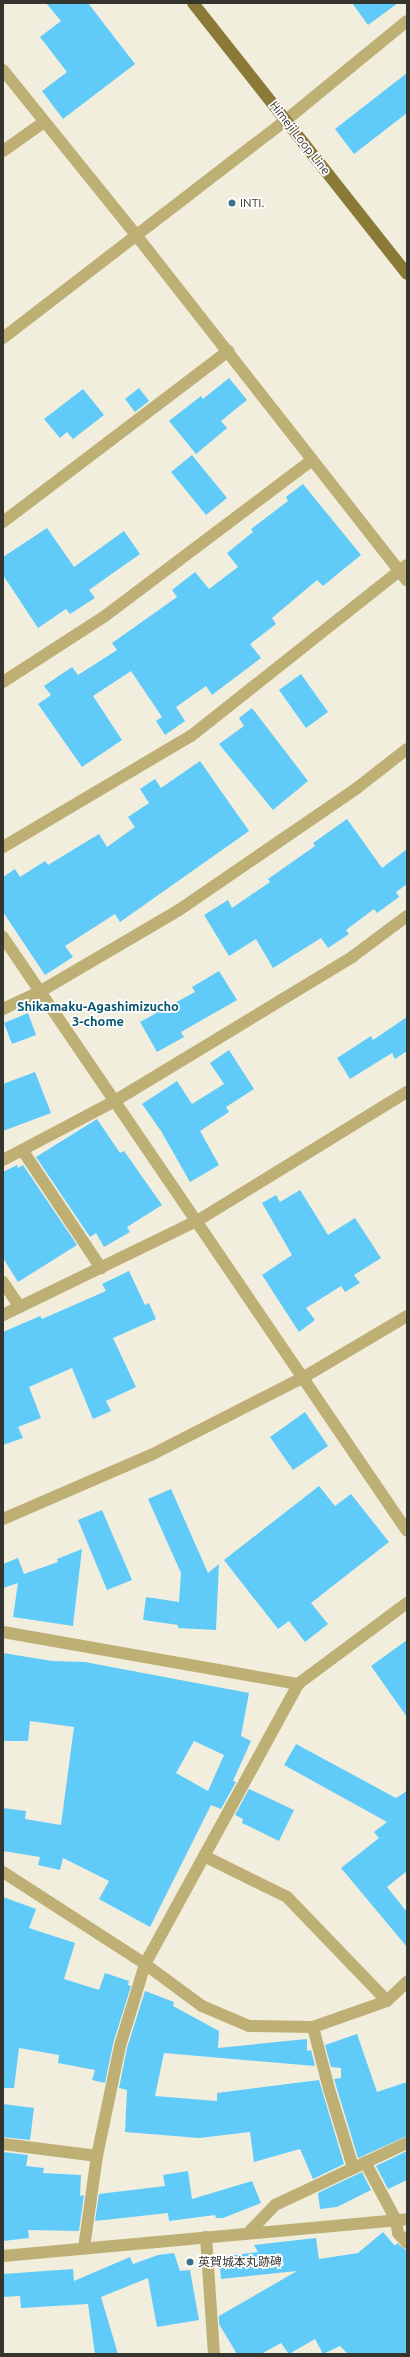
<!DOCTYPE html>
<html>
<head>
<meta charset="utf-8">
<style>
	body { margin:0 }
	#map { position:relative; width:410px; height:2357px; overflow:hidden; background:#f2eede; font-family:Ubuntu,"Noto Sans JP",sans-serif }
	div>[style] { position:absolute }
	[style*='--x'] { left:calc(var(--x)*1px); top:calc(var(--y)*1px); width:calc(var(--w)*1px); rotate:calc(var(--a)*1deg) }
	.building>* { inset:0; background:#60cbf9 }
	.minor>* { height:12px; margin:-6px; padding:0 6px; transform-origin:6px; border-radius:6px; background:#beaf74 }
	.major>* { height:12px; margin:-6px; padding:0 6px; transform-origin:6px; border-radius:6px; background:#8b7a36 }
	.dots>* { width:11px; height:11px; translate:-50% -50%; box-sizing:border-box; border:2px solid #fff; border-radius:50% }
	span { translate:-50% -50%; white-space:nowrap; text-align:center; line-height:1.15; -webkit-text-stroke:3.5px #fff; paint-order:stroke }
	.street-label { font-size:12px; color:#36342e }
	.poi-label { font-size:12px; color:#36342e }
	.left { translate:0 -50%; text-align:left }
	.neighbourhood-label { font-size:13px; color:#04546e; font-weight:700 }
	.frame { position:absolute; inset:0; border:4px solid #36342e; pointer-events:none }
</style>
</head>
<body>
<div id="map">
	<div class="building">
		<div style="clip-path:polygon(46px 3px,88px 3px,135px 64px,63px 119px,42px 91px,67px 72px,40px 37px,61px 21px)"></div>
		<div style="clip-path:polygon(352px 3px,398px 3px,368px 25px)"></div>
		<div style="clip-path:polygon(407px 73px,407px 113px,354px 154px,335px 129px)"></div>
		<div style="clip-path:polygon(229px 378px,247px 400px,221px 421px,227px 428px,196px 454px,169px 421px,201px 396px,203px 399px)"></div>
		<div style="clip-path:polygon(139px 388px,149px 401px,135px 412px,125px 399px)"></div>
		<div style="clip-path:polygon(83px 389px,104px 415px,73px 439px,67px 432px,60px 438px,44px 419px)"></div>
		<div style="clip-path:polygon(192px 455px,227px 498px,206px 515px,171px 472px)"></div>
		<div style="clip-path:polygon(303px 484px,361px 555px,323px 586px,317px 580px,272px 618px,276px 624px,250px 644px,261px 658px,212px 695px,206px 686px,176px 707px,185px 721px,165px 735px,156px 721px,162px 717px,131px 671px,93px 696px,122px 740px,82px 767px,38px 704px,51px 695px,44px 686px,72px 667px,78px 675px,117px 650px,112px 643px,177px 597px,172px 590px,195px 572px,209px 589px,238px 567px,227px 553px,253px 532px,251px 529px,288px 501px,286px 497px)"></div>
		<div style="clip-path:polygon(47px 528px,74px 567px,124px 531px,140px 554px,89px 590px,95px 598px,70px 614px,66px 609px,38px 628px,3px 575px,3px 557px)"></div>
		<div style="clip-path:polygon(301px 674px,328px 712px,306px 728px,279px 690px)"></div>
		<div style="clip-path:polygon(252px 708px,308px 781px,273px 810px,219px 744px,244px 726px,239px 718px)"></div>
		<div style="clip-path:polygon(200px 761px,249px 831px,120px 922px,115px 914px,65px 946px,73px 957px,45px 975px,3px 912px,3px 877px,15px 869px,20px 877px,45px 861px,48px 865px,99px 834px,107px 847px,135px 827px,128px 817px,149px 803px,140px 789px,155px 779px,161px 788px)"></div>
		<div style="clip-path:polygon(347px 819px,382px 868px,407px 849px,407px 884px,396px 892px,399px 897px,377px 913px,374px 909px,346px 930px,349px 934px,328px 948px,321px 938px,273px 968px,256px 939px,229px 956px,204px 915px,228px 900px,232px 908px,270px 882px,268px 879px,315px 846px,313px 843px)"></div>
		<div style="clip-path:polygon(219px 971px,237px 1000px,181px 1032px,184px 1037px,157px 1052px,140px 1022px,195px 992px,192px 987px)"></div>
		<div style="clip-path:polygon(28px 1013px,36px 1035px,12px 1044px,4px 1023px)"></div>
		<div style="clip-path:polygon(407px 1017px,407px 1051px,395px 1059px,392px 1053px,350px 1079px,337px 1058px,371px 1036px,373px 1040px)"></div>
		<div style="clip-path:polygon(229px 1050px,254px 1089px,226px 1107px,229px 1112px,200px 1131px,219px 1165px,190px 1182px,161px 1131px,142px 1104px,177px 1081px,192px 1104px,224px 1084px,210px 1063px)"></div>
		<div style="clip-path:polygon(35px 1072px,51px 1113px,3px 1131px,3px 1084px)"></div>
		<div style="clip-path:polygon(97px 1119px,120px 1153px,124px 1151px,162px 1205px,127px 1227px,130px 1232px,104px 1247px,96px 1233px,90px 1237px,36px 1157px)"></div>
		<div style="clip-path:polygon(17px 1165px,18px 1168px,23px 1165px,77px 1245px,18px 1282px,3px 1258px,3px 1172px)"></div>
		<div style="clip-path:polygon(300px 1190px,328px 1235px,355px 1218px,381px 1258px,354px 1275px,360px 1283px,345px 1292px,341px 1286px,306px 1308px,315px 1320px,299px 1332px,262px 1275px,292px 1255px,262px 1203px,276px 1195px,280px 1202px)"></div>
		<div style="clip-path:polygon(129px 1271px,145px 1305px,149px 1303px,156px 1319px,113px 1338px,136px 1387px,106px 1401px,111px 1411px,93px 1419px,72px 1368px,29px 1387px,41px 1418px,18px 1427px,23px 1438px,3px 1445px,3px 1332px,40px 1316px,42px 1319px,106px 1291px,102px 1284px)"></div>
		<div style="clip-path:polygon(305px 1412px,328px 1446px,293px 1470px,270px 1437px)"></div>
		<div style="clip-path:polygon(319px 1486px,335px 1506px,351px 1494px,389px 1542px,311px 1603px,328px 1624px,305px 1642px,289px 1621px,278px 1629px,224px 1560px)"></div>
		<div style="clip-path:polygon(171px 1489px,208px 1573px,219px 1564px,216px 1630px,178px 1628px,178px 1625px,143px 1620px,146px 1597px,179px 1602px,181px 1573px,148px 1499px)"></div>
		<div style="clip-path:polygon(102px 1510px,132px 1580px,107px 1590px,78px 1520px)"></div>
		<div style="clip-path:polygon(82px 1549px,73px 1626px,13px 1617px,18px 1583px,3px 1588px,3px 1564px,18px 1558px,24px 1574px,58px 1562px,57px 1559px)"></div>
		<div style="clip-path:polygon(407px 1640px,407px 1717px,371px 1666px)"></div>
		<div style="clip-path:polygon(evenodd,3px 1653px,52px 1661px,85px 1662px,249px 1693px,241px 1736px,251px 1741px,233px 1781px,236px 1782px,221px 1809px,211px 1805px,150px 1927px,99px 1899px,109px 1881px,63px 1858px,60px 1870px,38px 1865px,40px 1857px,3px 1851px,3px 1808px,26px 1811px,25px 1819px,61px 1825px,74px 1727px,30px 1721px,28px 1741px,3px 1741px,3px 1653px,194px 1741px,224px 1755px,208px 1791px,176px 1773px,194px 1741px)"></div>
		<div style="clip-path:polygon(296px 1744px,396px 1798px,407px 1791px,407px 1871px,387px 1887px,407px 1912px,407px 1947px,341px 1868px,379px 1838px,374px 1832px,387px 1822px,284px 1765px)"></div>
		<div style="clip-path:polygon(249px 1789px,294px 1810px,279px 1841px,242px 1823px,243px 1819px,235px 1815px)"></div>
		<div style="clip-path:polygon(3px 1897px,36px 1909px,29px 1928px,75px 1943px,64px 1979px,99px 1990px,105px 1973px,129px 1981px,128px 1985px,131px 1986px,113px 2044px,105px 2083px,92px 2080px,95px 2070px,58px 2063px,59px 2055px,19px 2048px,14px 2088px,3px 2088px)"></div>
		<div style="clip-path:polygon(145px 1991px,174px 2002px,173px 2006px,219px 2031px,218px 2048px,307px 2039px,307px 2051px,311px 2050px,315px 2066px,164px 2053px,155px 2096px,217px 2101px,217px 2093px,319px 2080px,344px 2164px,313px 2179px,300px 2149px,254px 2162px,250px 2132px,199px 2138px,125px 2132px,127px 2090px,119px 2088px,127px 2048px)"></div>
		<div style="clip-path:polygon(357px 2034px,377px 2092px,407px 2082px,407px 2136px,358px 2158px,334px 2079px,341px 2078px,341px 2068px,331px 2067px,325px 2045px)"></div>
		<div style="clip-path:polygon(3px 2104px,34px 2108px,30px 2140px,3px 2137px)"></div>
		<div style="clip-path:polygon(407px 2151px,407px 2180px,388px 2189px,376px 2166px)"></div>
		<div style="clip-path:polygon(3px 2152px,28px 2155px,26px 2166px,44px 2168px,43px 2173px,81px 2175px,80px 2196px,84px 2195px,79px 2231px,28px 2230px,29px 2238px,3px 2241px)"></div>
		<div style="clip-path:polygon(188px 2171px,192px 2199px,252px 2181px,261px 2203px,223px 2218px,216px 2218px,215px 2215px,169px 2221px,168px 2213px,95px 2221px,99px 2194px,165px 2186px,163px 2175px)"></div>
		<div style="clip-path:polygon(362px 2172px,371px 2190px,337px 2207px,320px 2209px,318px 2193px)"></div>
		<div style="clip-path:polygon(383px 2232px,395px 2246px,397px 2243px,407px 2251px,407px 2354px,348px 2354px,340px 2346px,323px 2354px,315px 2339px,289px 2354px,281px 2343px,261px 2354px,237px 2354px,219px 2324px,219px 2316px,297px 2271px,221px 2279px,219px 2257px,258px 2252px,254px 2245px,316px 2238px,319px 2259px,358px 2253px)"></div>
		<div style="clip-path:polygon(174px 2253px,180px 2271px,190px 2270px,199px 2320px,157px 2327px,148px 2278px,101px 2297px,118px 2354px,95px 2354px,88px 2304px,21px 2308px,20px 2296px,3px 2297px,3px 2274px,73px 2269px,74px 2281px,130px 2257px,133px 2264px,158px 2255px)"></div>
	</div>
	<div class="minor">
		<div style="--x:3;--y:70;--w:212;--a:51.1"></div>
		<div style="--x:136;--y:235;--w:439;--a:51.9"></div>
		<div style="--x:3;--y:151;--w:50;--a:-35.3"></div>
		<div style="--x:3;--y:338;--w:357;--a:-37.6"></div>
		<div style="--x:286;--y:120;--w:156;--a:-39.3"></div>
		<div style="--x:3;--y:522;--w:283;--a:-37.2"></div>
		<div style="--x:3;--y:682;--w:121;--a:-32.9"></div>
		<div style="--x:105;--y:616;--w:259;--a:-37"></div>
		<div style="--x:3;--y:847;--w:218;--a:-30.6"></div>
		<div style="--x:191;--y:736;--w:275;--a:-38.4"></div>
		<div style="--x:3;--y:937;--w:718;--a:55.78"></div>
		<div style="--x:3;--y:1009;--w:42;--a:-25.3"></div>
		<div style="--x:41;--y:991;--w:160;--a:-30.4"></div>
		<div style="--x:179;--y:910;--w:216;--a:-34.4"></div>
		<div style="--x:357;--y:788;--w:63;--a:-38"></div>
		<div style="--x:23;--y:1151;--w:141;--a:56.3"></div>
		<div style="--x:3;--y:1160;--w:124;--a:-27.8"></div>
		<div style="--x:113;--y:1102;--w:280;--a:-31.2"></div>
		<div style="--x:352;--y:957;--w:69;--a:-36.7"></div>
		<div style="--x:3;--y:1282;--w:30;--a:56"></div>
		<div style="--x:3;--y:1315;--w:216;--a:-25.9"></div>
		<div style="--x:197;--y:1221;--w:246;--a:-31.6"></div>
		<div style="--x:3;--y:1519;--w:161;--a:-23.4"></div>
		<div style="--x:151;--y:1455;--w:172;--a:-27"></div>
		<div style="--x:304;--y:1377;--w:120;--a:-30.6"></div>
		<div style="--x:3;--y:1632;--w:300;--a:10"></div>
		<div style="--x:298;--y:1684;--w:136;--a:-36.6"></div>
		<div style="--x:204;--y:1856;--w:93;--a:26.3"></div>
		<div style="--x:287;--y:1897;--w:144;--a:46.1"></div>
		<div style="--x:3;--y:1872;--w:169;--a:32.9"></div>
		<div style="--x:145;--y:1964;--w:71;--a:36.4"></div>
		<div style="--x:202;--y:2006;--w:51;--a:23.1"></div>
		<div style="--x:249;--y:2026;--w:64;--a:0.9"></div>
		<div style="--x:313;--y:2027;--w:78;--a:-19.4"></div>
		<div style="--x:387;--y:2001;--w:28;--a:-44"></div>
		<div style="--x:313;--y:2027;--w:64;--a:75.5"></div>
		<div style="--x:329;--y:2089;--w:82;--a:72.9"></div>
		<div style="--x:3;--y:2144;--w:95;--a:7.3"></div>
		<div style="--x:365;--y:2162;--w:66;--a:61.9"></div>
		<div style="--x:396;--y:2220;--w:13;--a:81"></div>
		<div style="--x:398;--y:2233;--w:13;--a:48"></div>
		<div style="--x:250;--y:2231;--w:36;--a:-46"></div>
		<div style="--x:275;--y:2205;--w:146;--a:-25.2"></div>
		<div style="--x:206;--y:2237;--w:117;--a:86.1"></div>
		<div style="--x:84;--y:2248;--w:93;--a:-82"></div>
		<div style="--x:97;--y:2156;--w:112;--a:-78.2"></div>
		<div style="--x:120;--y:2046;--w:86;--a:-73"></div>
		<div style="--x:145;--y:1964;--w:319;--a:-61.3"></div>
		<div style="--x:3;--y:2256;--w:406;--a:-5.2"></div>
	</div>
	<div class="major">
		<div style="--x:193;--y:3;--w:345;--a:51.7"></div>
	</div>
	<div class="dots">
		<div style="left:232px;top:203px;background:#38728b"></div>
		<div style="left:190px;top:2262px;background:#38728b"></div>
	</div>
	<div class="street-label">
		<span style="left:300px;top:138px;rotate:52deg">Himeji Loop Line</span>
	</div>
	<div class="poi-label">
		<span class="left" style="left:240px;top:203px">INTI.</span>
		<span class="left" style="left:198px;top:2262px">英賀城本丸跡碑</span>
	</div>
	<div class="neighbourhood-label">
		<span style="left:98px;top:1014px">Shikamaku-Agashimizucho<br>3-chome</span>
	</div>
	<div class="frame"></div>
</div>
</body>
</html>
